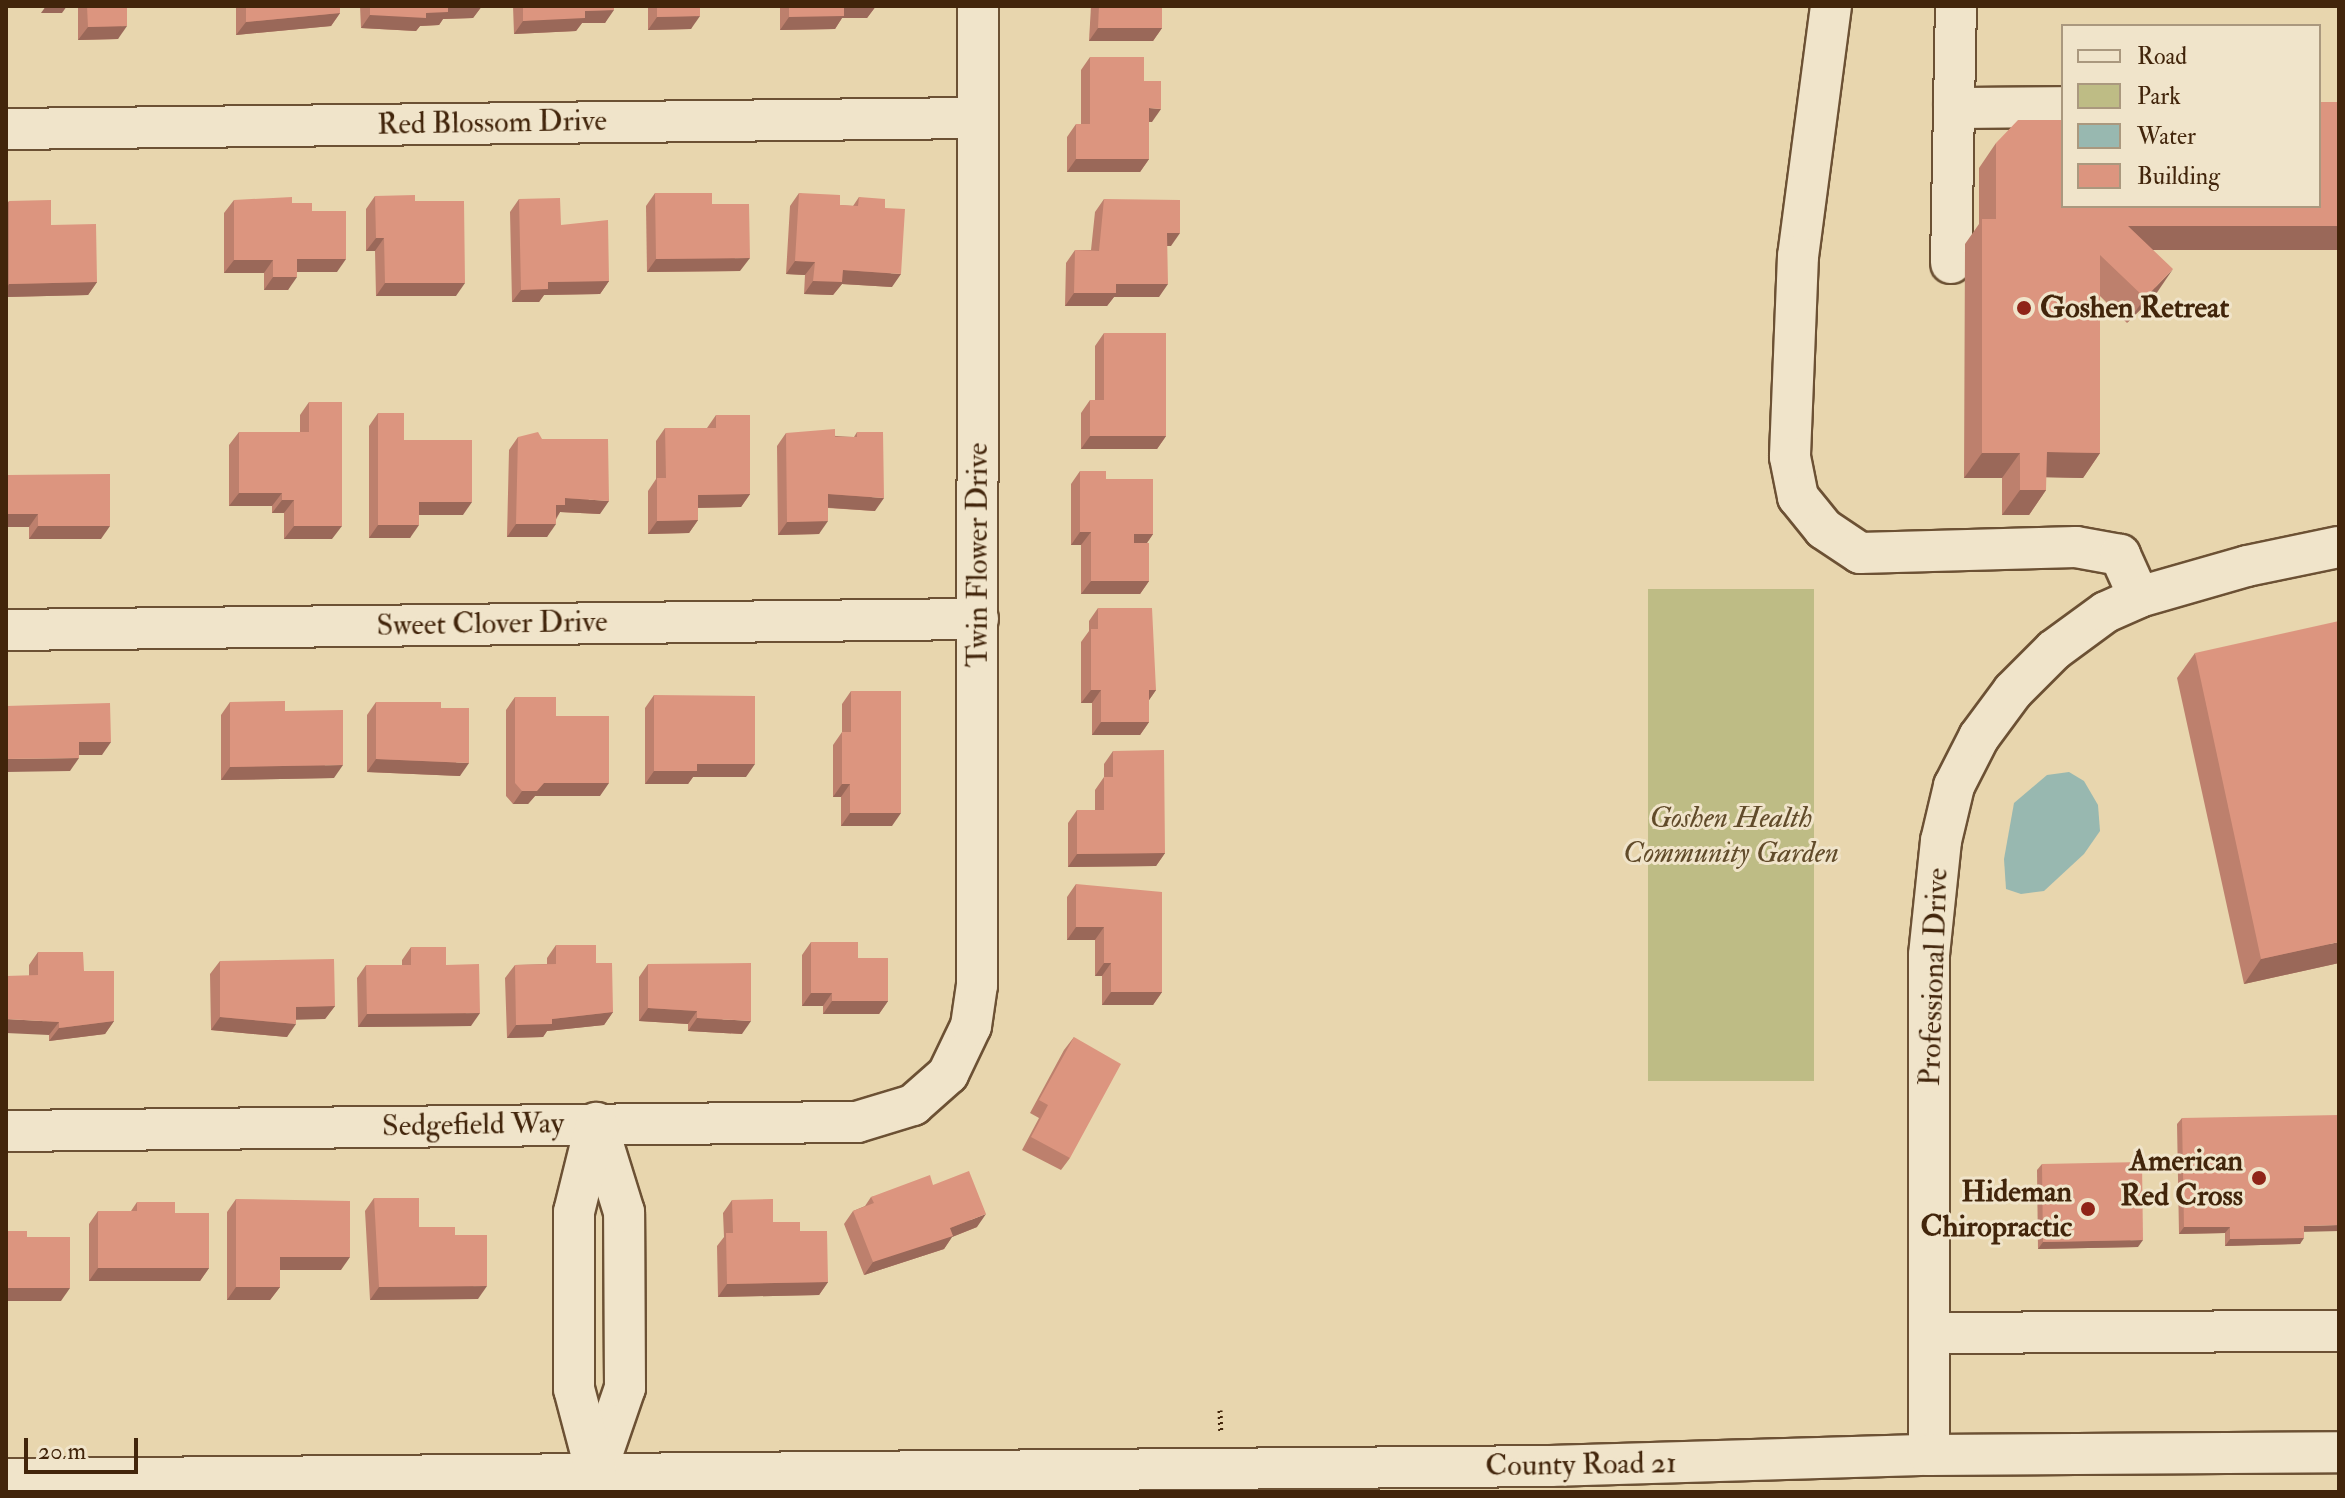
<!DOCTYPE html>
<html>
<head>
<meta charset="utf-8">
<style>
	body { margin:0 }
	#map { position:relative; width:2345px; height:1498px; overflow:hidden; background:#e8d6ae; font-family:"IM FELL Double Pica",serif }
	div>[style] { position:absolute }
	[style*='--x'] { left:calc(var(--x)*1px); top:calc(var(--y)*1px); width:calc(var(--w)*1px); rotate:calc(var(--a)*1deg) }
	.green>* { inset:0; background:#bebc85 }
	.water>* { inset:0; background:#98b8b0 }
	.path>* { height:5px; margin-top:-2.5px; transform-origin:0; background:repeating-linear-gradient(90deg,#42250b 0 2px,transparent 0 6px) }
	.roads { filter:drop-shadow(2px 0 #6c5134) drop-shadow(-2px 0 #6c5134) drop-shadow(0 2px #6c5134) drop-shadow(0 -2px #6c5134) }
	.minor>* { height:40px; margin:-20px; padding:0 20px; transform-origin:20px; border-radius:20px; background:#f0e4ca }
	.wall>* { inset:0; background:#bd806d }
	.shaded-wall>* { inset:0; background:#9a6859 }
	.building>* { inset:0; background:#dc957f }
	.dots>* { width:22px; height:22px; translate:-50% -50%; box-sizing:border-box; border:4px solid #f0e4ca; border-radius:50% }
	span { translate:-50% -50%; white-space:nowrap; text-align:center; line-height:1.15; -webkit-text-stroke:6px #f0e4ca; paint-order:stroke }
	.street-label { font-size:30px; color:#42250b }
	.poi-label { font-size:30px; color:#42250b; font-weight:700 }
	.left { translate:0 -50%; text-align:left }
	.right { translate:-100% -50%; text-align:right }
	.park-label { font-size:30px; color:#614b2a; font-style:italic }
	.frame { position:absolute; inset:0; border:8px solid #42250b; pointer-events:none }
	.legend { position:absolute; left:2061px; top:24px; width:260px; height:184px; box-sizing:border-box; background:#f0e4ca; border:2px solid #aa987e; margin:0; padding:10px 14px; list-style:none; font-size:24px; color:#42250b }
	.legend li { display:flex; align-items:center; gap:16px; height:40px }
	.legend b { width:40px; border:2px solid #aa987e }
	.scale { position:absolute; left:24px; top:1438px; width:114px; height:36px; box-sizing:border-box; border:4px solid #42250b; border-top:0; padding-left:10px; font-size:24px; line-height:28px; white-space:nowrap; color:#42250b; -webkit-text-stroke:6px #f0e4ca; paint-order:stroke }
</style>
</head>
<body>
<div id="map">
	<div class="green">
		<div style="clip-path:polygon(1648px 589px,1814px 589px,1814px 1081px,1648px 1081px)"></div>
	</div>
	<div class="water">
		<div style="clip-path:polygon(2069px 772px,2084px 781px,2098px 805px,2100px 831px,2084px 854px,2044px 891px,2021px 894px,2006px 889px,2004px 859px,2014px 803px,2047px 775px)"></div>
	</div>
	<div class="path">
		<div style="--x:1220;--y:1410;--w:23;--a:88"></div>
	</div>
	<div class="roads">
		<div class="minor">
			<div style="--x:1831;--y:6;--w:252;--a:97.5"></div>
			<div style="--x:1798;--y:256;--w:201;--a:92.3"></div>
			<div style="--x:1790;--y:457;--w:41;--a:78.7"></div>
			<div style="--x:1798;--y:497;--w:41;--a:50.9"></div>
			<div style="--x:1824;--y:529;--w:43;--a:33.7"></div>
			<div style="--x:1860;--y:553;--w:216;--a:-1.6"></div>
			<div style="--x:2076;--y:547;--w:45;--a:10.3"></div>
			<div style="--x:2120;--y:555;--w:46;--a:65.7"></div>
			<div style="--x:1954;--y:108;--w:109;--a:-0.5"></div>
			<div style="--x:6;--y:129;--w:972;--a:-0.65"></div>
			<div style="--x:1951;--y:263;--w:257;--a:-88.9"></div>
			<div style="--x:6;--y:630;--w:972;--a:-0.65"></div>
			<div style="--x:6;--y:1131;--w:851;--a:-0.61"></div>
			<div style="--x:857;--y:1122;--w:59;--a:-16.9"></div>
			<div style="--x:913;--y:1105;--w:47;--a:-41.5"></div>
			<div style="--x:948;--y:1074;--w:53;--a:-64.4"></div>
			<div style="--x:971;--y:1026;--w:41;--a:-81.7"></div>
			<div style="--x:977;--y:985;--w:979;--a:-89.94"></div>
			<div style="--x:1930;--y:1333;--w:409;--a:-0.3"></div>
			<div style="--x:1929;--y:1455;--w:500;--a:-90"></div>
			<div style="--x:1929;--y:955;--w:115;--a:-84"></div>
			<div style="--x:1941;--y:841;--w:57;--a:-76.7"></div>
			<div style="--x:1954;--y:786;--w:55;--a:-63"></div>
			<div style="--x:1979;--y:737;--w:57;--a:-53.5"></div>
			<div style="--x:2013;--y:691;--w:58;--a:-45"></div>
			<div style="--x:2054;--y:650;--w:64;--a:-36.2"></div>
			<div style="--x:2106;--y:612;--w:36;--a:-24"></div>
			<div style="--x:2139;--y:597;--w:112;--a:-16"></div>
			<div style="--x:2247;--y:566;--w:94;--a:-11.7"></div>
			<div style="--x:596;--y:1472;--w:89;--a:-71"></div>
			<div style="--x:625;--y:1388;--w:176;--a:-90.3"></div>
			<div style="--x:624;--y:1212;--w:91;--a:-107.2"></div>
			<div style="--x:6;--y:1479;--w:1544;--a:-0.48"></div>
			<div style="--x:1550;--y:1466;--w:379;--a:-1.7"></div>
			<div style="--x:1929;--y:1455;--w:410;--a:-0.4"></div>
			<div style="--x:596;--y:1492;--w:20;--a:-90"></div>
			<div style="--x:596;--y:1472;--w:86;--a:-104.8"></div>
			<div style="--x:574;--y:1389;--w:177;--a:-90"></div>
			<div style="--x:574;--y:1212;--w:92;--a:-76.1"></div>
		</div>
	</div>
	<div class="wall">
		<div style="clip-path:polygon(78px 6px,127px 6px,118px 39px,78px 40px)"></div>
		<div style="clip-path:polygon(236px 6px,340px 6px,340px 13px,331px 26px,236px 35px)"></div>
		<div style="clip-path:polygon(360px 6px,482px 6px,473px 18px,443px 19px,439px 25px,420px 26px,416px 31px,361px 28px)"></div>
		<div style="clip-path:polygon(513px 6px,614px 6px,605px 23px,582px 23px,576px 31px,514px 34px)"></div>
		<div style="clip-path:polygon(648px 6px,700px 6px,691px 29px,648px 30px)"></div>
		<div style="clip-path:polygon(780px 6px,876px 6px,867px 18px,842px 18px,835px 29px,780px 30px)"></div>
		<div style="clip-path:polygon(1091px 6px,1162px 6px,1162px 28px,1153px 41px,1089px 41px)"></div>
		<div style="clip-path:polygon(1090px 57px,1144px 81px,1152px 122px,1149px 122px,1149px 159px,1140px 172px,1067px 172px,1067px 137px,1076px 124px,1081px 124px,1081px 70px)"></div>
		<div style="clip-path:polygon(1996px 143px,2153px 250px,2156px 294px,2127px 323px,2100px 296px,2100px 453px,2083px 478px,2046px 477px,2046px 490px,2029px 515px,2002px 515px,2002px 478px,1964px 478px,1965px 244px,1979px 224px,1979px 168px)"></div>
		<div style="clip-path:polygon(655px 193px,712px 204px,740px 271px,647px 272px,646px 206px)"></div>
		<div style="clip-path:polygon(799px 193px,840px 205px,853px 206px,859px 197px,885px 208px,892px 287px,842px 284px,833px 295px,804px 294px,805px 275px,786px 274px,790px 206px)"></div>
		<div style="clip-path:polygon(375px 196px,415px 201px,456px 296px,376px 296px,375px 251px,366px 251px,366px 209px)"></div>
		<div style="clip-path:polygon(519px 199px,561px 225px,609px 281px,600px 294px,544px 295px,539px 302px,512px 302px,510px 212px)"></div>
		<div style="clip-path:polygon(1104px 199px,1171px 246px,1167px 246px,1159px 297px,1114px 297px,1107px 306px,1065px 306px,1066px 263px,1075px 250px,1091px 250px,1095px 212px)"></div>
		<div style="clip-path:polygon(234px 200px,292px 203px,312px 211px,337px 272px,297px 272px,288px 290px,264px 290px,264px 273px,224px 273px,224px 213px)"></div>
		<div style="clip-path:polygon(9px 201px,51px 225px,97px 282px,88px 295px,6px 297px,6px 205px)"></div>
		<div style="clip-path:polygon(1104px 333px,1166px 436px,1157px 449px,1081px 449px,1081px 413px,1090px 400px,1095px 400px,1095px 346px)"></div>
		<div style="clip-path:polygon(309px 402px,332px 539px,284px 539px,284px 513px,272px 513px,272px 506px,229px 506px,229px 445px,239px 432px,300px 432px,300px 415px)"></div>
		<div style="clip-path:polygon(378px 413px,404px 440px,463px 515px,419px 515px,410px 538px,369px 538px,369px 426px)"></div>
		<div style="clip-path:polygon(716px 415px,750px 494px,741px 507px,698px 508px,698px 520px,689px 533px,648px 534px,648px 491px,656px 479px,656px 441px,665px 428px,707px 428px)"></div>
		<div style="clip-path:polygon(857px 432px,875px 511px,828px 508px,819px 534px,778px 535px,777px 446px,786px 433px,854px 437px)"></div>
		<div style="clip-path:polygon(518px 437px,542px 439px,600px 514px,560px 512px,547px 537px,507px 537px,509px 450px)"></div>
		<div style="clip-path:polygon(1080px 471px,1106px 479px,1153px 534px,1147px 543px,1149px 581px,1140px 594px,1081px 594px,1081px 545px,1071px 545px,1071px 484px)"></div>
		<div style="clip-path:polygon(7px 475px,101px 539px,29px 539px,29px 527px,6px 527px,6px 477px)"></div>
		<div style="clip-path:polygon(1098px 608px,1156px 690px,1149px 700px,1149px 722px,1140px 735px,1092px 735px,1092px 703px,1081px 703px,1081px 642px,1089px 631px,1089px 621px)"></div>
		<div style="clip-path:polygon(2195px 653px,2339px 963px,2244px 984px,2177px 678px)"></div>
		<div style="clip-path:polygon(851px 691px,892px 826px,841px 826px,841px 797px,833px 797px,833px 745px,842px 732px,842px 704px)"></div>
		<div style="clip-path:polygon(654px 695px,746px 777px,693px 777px,688px 784px,645px 784px,645px 708px)"></div>
		<div style="clip-path:polygon(515px 697px,556px 716px,600px 796px,535px 796px,528px 804px,513px 804px,506px 796px,506px 710px)"></div>
		<div style="clip-path:polygon(230px 702px,285px 711px,334px 778px,221px 780px,221px 715px)"></div>
		<div style="clip-path:polygon(376px 702px,441px 708px,460px 776px,367px 772px,367px 715px)"></div>
		<div style="clip-path:polygon(1113px 751px,1165px 853px,1156px 866px,1068px 867px,1068px 823px,1077px 810px,1095px 810px,1095px 790px,1104px 777px,1104px 764px)"></div>
		<div style="clip-path:polygon(1076px 884px,1162px 992px,1153px 1005px,1102px 1005px,1102px 976px,1095px 976px,1095px 940px,1067px 940px,1067px 897px)"></div>
		<div style="clip-path:polygon(811px 942px,888px 1001px,879px 1014px,823px 1014px,823px 1006px,802px 1006px,802px 955px)"></div>
		<div style="clip-path:polygon(556px 945px,596px 963px,613px 1012px,604px 1025px,547px 1031px,543px 1037px,507px 1038px,505px 978px,515px 965px,547px 964px,547px 958px)"></div>
		<div style="clip-path:polygon(411px 947px,446px 965px,471px 1026px,358px 1027px,357px 978px,366px 965px,402px 965px,402px 960px)"></div>
		<div style="clip-path:polygon(38px 952px,84px 971px,114px 1021px,105px 1034px,49px 1041px,49px 1035px,29px 976px,29px 965px)"></div>
		<div style="clip-path:polygon(220px 961px,335px 1006px,325px 1019px,296px 1019px,287px 1037px,211px 1030px,210px 974px)"></div>
		<div style="clip-path:polygon(648px 964px,742px 1034px,688px 1031px,688px 1024px,639px 1021px,639px 977px)"></div>
		<div style="clip-path:polygon(1074px 1037px,1070px 1158px,1061px 1170px,1022px 1150px,1039px 1118px,1030px 1113px,1064px 1050px)"></div>
		<div style="clip-path:polygon(2182px 1118px,2304px 1232px,2300px 1244px,2225px 1246px,2225px 1233px,2179px 1234px,2177px 1124px)"></div>
		<div style="clip-path:polygon(2042px 1164px,2138px 1247px,2038px 1249px,2037px 1170px)"></div>
		<div style="clip-path:polygon(933px 1185px,977px 1227px,952px 1237px,944px 1249px,864px 1275px,844px 1224px,853px 1211px,865px 1206px,871px 1197px)"></div>
		<div style="clip-path:polygon(374px 1198px,419px 1227px,455px 1235px,478px 1299px,370px 1300px,365px 1211px)"></div>
		<div style="clip-path:polygon(236px 1199px,341px 1270px,280px 1270px,280px 1287px,270px 1300px,227px 1300px,227px 1212px)"></div>
		<div style="clip-path:polygon(732px 1200px,773px 1222px,828px 1282px,819px 1295px,718px 1297px,717px 1246px,724px 1237px,723px 1213px)"></div>
		<div style="clip-path:polygon(137px 1202px,175px 1213px,209px 1268px,200px 1281px,89px 1281px,89px 1224px,98px 1211px,131px 1211px)"></div>
	</div>
	<div class="shaded-wall">
		<div style="clip-path:polygon(46px 6px,67px 6px,62px 13px,41px 13px)"></div>
		<div style="clip-path:polygon(448px 6px,482px 6px,473px 18px,443px 19px,439px 25px,420px 26px,416px 31px,361px 28px,370px 15px)"></div>
		<div style="clip-path:polygon(843px 6px,876px 6px,867px 18px,842px 18px,835px 29px,780px 30px,789px 17px)"></div>
		<div style="clip-path:polygon(614px 10px,605px 23px,582px 23px,576px 31px,514px 34px,523px 21px,585px 11px)"></div>
		<div style="clip-path:polygon(340px 13px,331px 26px,236px 35px,246px 22px)"></div>
		<div style="clip-path:polygon(700px 16px,691px 29px,648px 30px,657px 17px)"></div>
		<div style="clip-path:polygon(127px 26px,118px 39px,78px 40px,88px 27px)"></div>
		<div style="clip-path:polygon(1098px 28px,1162px 28px,1153px 41px,1089px 41px)"></div>
		<div style="clip-path:polygon(1149px 108px,1161px 109px,1152px 122px,1140px 121px)"></div>
		<div style="clip-path:polygon(1076px 159px,1149px 159px,1140px 172px,1067px 172px)"></div>
		<div style="clip-path:polygon(2128px 226px,2339px 226px,2339px 250px,2111px 250px)"></div>
		<div style="clip-path:polygon(1167px 233px,1180px 233px,1171px 246px,1158px 246px)"></div>
		<div style="clip-path:polygon(376px 238px,384px 238px,375px 251px,366px 251px)"></div>
		<div style="clip-path:polygon(750px 258px,740px 271px,647px 272px,656px 259px)"></div>
		<div style="clip-path:polygon(297px 259px,346px 259px,337px 272px,288px 272px)"></div>
		<div style="clip-path:polygon(234px 260px,273px 260px,264px 273px,224px 273px)"></div>
		<div style="clip-path:polygon(795px 261px,815px 262px,805px 275px,786px 274px)"></div>
		<div style="clip-path:polygon(2173px 269px,2156px 294px,2127px 323px,2145px 298px)"></div>
		<div style="clip-path:polygon(843px 270px,901px 274px,892px 287px,842px 284px,833px 295px,804px 294px,813px 281px)"></div>
		<div style="clip-path:polygon(273px 277px,297px 277px,288px 290px,264px 290px)"></div>
		<div style="clip-path:polygon(609px 281px,600px 294px,544px 295px,539px 302px,512px 302px,521px 290px,548px 282px)"></div>
		<div style="clip-path:polygon(97px 282px,88px 295px,6px 297px,6px 289px,9px 284px)"></div>
		<div style="clip-path:polygon(385px 283px,465px 283px,456px 296px,376px 296px)"></div>
		<div style="clip-path:polygon(1116px 284px,1168px 284px,1159px 297px,1114px 297px,1107px 306px,1065px 306px,1074px 293px)"></div>
		<div style="clip-path:polygon(1090px 436px,1166px 436px,1157px 449px,1081px 449px)"></div>
		<div style="clip-path:polygon(2047px 452px,2100px 453px,2083px 478px,2030px 477px)"></div>
		<div style="clip-path:polygon(1982px 453px,2020px 453px,2002px 478px,1964px 478px)"></div>
		<div style="clip-path:polygon(2020px 490px,2046px 490px,2029px 515px,2002px 515px)"></div>
		<div style="clip-path:polygon(239px 493px,282px 493px,272px 506px,229px 506px)"></div>
		<div style="clip-path:polygon(750px 494px,741px 507px,689px 508px,698px 495px)"></div>
		<div style="clip-path:polygon(828px 494px,884px 498px,875px 511px,819px 507px)"></div>
		<div style="clip-path:polygon(565px 498px,609px 501px,600px 514px,560px 512px,556px 518px,556px 505px)"></div>
		<div style="clip-path:polygon(282px 500px,294px 500px,284px 513px,272px 513px)"></div>
		<div style="clip-path:polygon(419px 502px,472px 502px,463px 515px,410px 515px)"></div>
		<div style="clip-path:polygon(7px 514px,38px 514px,29px 527px,6px 527px,6px 516px)"></div>
		<div style="clip-path:polygon(698px 520px,689px 533px,648px 534px,657px 521px)"></div>
		<div style="clip-path:polygon(828px 521px,819px 534px,778px 535px,787px 522px)"></div>
		<div style="clip-path:polygon(516px 524px,556px 524px,547px 537px,507px 537px)"></div>
		<div style="clip-path:polygon(378px 525px,419px 525px,410px 538px,369px 538px)"></div>
		<div style="clip-path:polygon(38px 526px,110px 526px,101px 539px,29px 539px)"></div>
		<div style="clip-path:polygon(294px 526px,342px 526px,332px 539px,284px 539px)"></div>
		<div style="clip-path:polygon(1080px 532px,1091px 532px,1081px 545px,1071px 545px)"></div>
		<div style="clip-path:polygon(1134px 534px,1153px 534px,1144px 547px,1125px 547px)"></div>
		<div style="clip-path:polygon(1091px 581px,1149px 581px,1140px 594px,1081px 594px)"></div>
		<div style="clip-path:polygon(1091px 690px,1101px 690px,1092px 703px,1081px 703px)"></div>
		<div style="clip-path:polygon(1149px 690px,1156px 690px,1147px 703px)"></div>
		<div style="clip-path:polygon(1101px 722px,1149px 722px,1140px 735px,1092px 735px)"></div>
		<div style="clip-path:polygon(79px 742px,111px 742px,102px 755px,70px 755px)"></div>
		<div style="clip-path:polygon(79px 758px,70px 771px,6px 772px,6px 761px,7px 759px)"></div>
		<div style="clip-path:polygon(376px 759px,469px 763px,460px 776px,367px 772px)"></div>
		<div style="clip-path:polygon(697px 764px,755px 764px,746px 777px,693px 777px,688px 784px,645px 784px,654px 771px)"></div>
		<div style="clip-path:polygon(343px 765px,334px 778px,221px 780px,230px 767px)"></div>
		<div style="clip-path:polygon(544px 783px,609px 783px,600px 796px,535px 796px,528px 804px,513px 804px,522px 791px)"></div>
		<div style="clip-path:polygon(842px 784px,850px 784px,841px 797px,833px 797px)"></div>
		<div style="clip-path:polygon(850px 813px,901px 813px,892px 826px,841px 826px)"></div>
		<div style="clip-path:polygon(1165px 853px,1156px 866px,1068px 867px,1077px 854px)"></div>
		<div style="clip-path:polygon(1076px 927px,1104px 927px,1095px 940px,1067px 940px)"></div>
		<div style="clip-path:polygon(2339px 942px,2339px 963px,2244px 984px,2261px 959px)"></div>
		<div style="clip-path:polygon(1104px 963px,1111px 963px,1102px 976px,1095px 976px)"></div>
		<div style="clip-path:polygon(1111px 992px,1162px 992px,1153px 1005px,1102px 1005px)"></div>
		<div style="clip-path:polygon(811px 993px,832px 993px,823px 1006px,802px 1006px)"></div>
		<div style="clip-path:polygon(832px 1001px,888px 1001px,879px 1014px,823px 1014px)"></div>
		<div style="clip-path:polygon(335px 1006px,325px 1019px,287px 1020px,296px 1007px)"></div>
		<div style="clip-path:polygon(648px 1008px,697px 1011px,688px 1024px,639px 1021px)"></div>
		<div style="clip-path:polygon(613px 1012px,604px 1025px,547px 1031px,543px 1037px,507px 1038px,516px 1025px,552px 1019px)"></div>
		<div style="clip-path:polygon(480px 1013px,471px 1026px,358px 1027px,367px 1014px)"></div>
		<div style="clip-path:polygon(220px 1017px,296px 1024px,287px 1037px,211px 1030px)"></div>
		<div style="clip-path:polygon(697px 1018px,751px 1021px,742px 1034px,688px 1031px)"></div>
		<div style="clip-path:polygon(6px 1019px,59px 1022px,49px 1035px,6px 1033px)"></div>
		<div style="clip-path:polygon(114px 1021px,105px 1034px,49px 1041px,59px 1028px)"></div>
		<div style="clip-path:polygon(986px 1214px,977px 1227px,952px 1237px,944px 1249px,864px 1275px,873px 1262px,950px 1228px)"></div>
		<div style="clip-path:polygon(2339px 1225px,2339px 1231px,2299px 1232px,2304px 1226px)"></div>
		<div style="clip-path:polygon(2184px 1227px,2230px 1227px,2225px 1233px,2179px 1234px)"></div>
		<div style="clip-path:polygon(2304px 1238px,2300px 1244px,2225px 1246px,2230px 1239px)"></div>
		<div style="clip-path:polygon(2143px 1240px,2138px 1247px,2038px 1249px,2043px 1242px)"></div>
		<div style="clip-path:polygon(280px 1257px,350px 1257px,341px 1270px,270px 1270px)"></div>
		<div style="clip-path:polygon(98px 1268px,209px 1268px,200px 1281px,89px 1281px)"></div>
		<div style="clip-path:polygon(828px 1282px,819px 1295px,718px 1297px,727px 1284px)"></div>
		<div style="clip-path:polygon(487px 1286px,478px 1299px,370px 1300px,379px 1287px)"></div>
		<div style="clip-path:polygon(236px 1287px,280px 1287px,270px 1300px,227px 1300px)"></div>
		<div style="clip-path:polygon(6px 1288px,70px 1288px,61px 1301px,6px 1301px)"></div>
	</div>
	<div class="building">
		<div style="clip-path:polygon(87px 6px,127px 6px,127px 26px,88px 27px)"></div>
		<div style="clip-path:polygon(246px 6px,340px 6px,340px 13px,246px 22px)"></div>
		<div style="clip-path:polygon(370px 6px,461px 6px,448px 6px,448px 12px,426px 13px,426px 18px,370px 15px)"></div>
		<div style="clip-path:polygon(523px 6px,614px 6px,614px 10px,585px 11px,585px 18px,523px 21px)"></div>
		<div style="clip-path:polygon(657px 6px,700px 6px,700px 16px,657px 17px)"></div>
		<div style="clip-path:polygon(789px 6px,844px 6px,844px 16px,789px 17px)"></div>
		<div style="clip-path:polygon(1099px 6px,1162px 6px,1162px 28px,1098px 28px)"></div>
		<div style="clip-path:polygon(1090px 57px,1144px 57px,1144px 81px,1161px 81px,1161px 109px,1149px 108px,1149px 159px,1076px 159px,1076px 124px,1090px 124px)"></div>
		<div style="clip-path:polygon(2319px 102px,2339px 102px,2339px 226px,2128px 226px,2173px 269px,2145px 298px,2100px 255px,2100px 453px,2047px 452px,2046px 490px,2020px 490px,2020px 453px,1982px 453px,1982px 219px,1996px 219px,1996px 143px,2018px 120px,2063px 120px,2063px 206px,2319px 206px)"></div>
		<div style="clip-path:polygon(655px 193px,712px 193px,712px 204px,749px 204px,750px 258px,656px 259px)"></div>
		<div style="clip-path:polygon(799px 193px,840px 195px,840px 205px,858px 206px,859px 197px,885px 199px,885px 208px,905px 209px,901px 274px,843px 270px,842px 282px,813px 281px,815px 262px,795px 261px)"></div>
		<div style="clip-path:polygon(415px 195px,415px 201px,464px 201px,465px 283px,385px 283px,384px 238px,376px 238px,375px 196px)"></div>
		<div style="clip-path:polygon(292px 197px,292px 203px,312px 203px,312px 211px,346px 211px,346px 259px,297px 259px,297px 277px,273px 277px,273px 260px,234px 260px,234px 200px)"></div>
		<div style="clip-path:polygon(560px 198px,561px 225px,608px 220px,609px 281px,548px 282px,548px 289px,521px 290px,519px 199px)"></div>
		<div style="clip-path:polygon(1104px 199px,1180px 200px,1180px 233px,1167px 233px,1168px 284px,1116px 284px,1116px 293px,1074px 293px,1075px 250px,1099px 251px)"></div>
		<div style="clip-path:polygon(51px 200px,51px 225px,96px 224px,97px 282px,9px 284px,9px 201px)"></div>
		<div style="clip-path:polygon(1104px 333px,1166px 333px,1166px 436px,1090px 436px,1090px 400px,1104px 400px)"></div>
		<div style="clip-path:polygon(309px 402px,342px 402px,342px 526px,294px 526px,294px 500px,282px 500px,282px 493px,239px 493px,239px 432px,309px 432px)"></div>
		<div style="clip-path:polygon(378px 413px,404px 413px,404px 440px,472px 440px,472px 502px,419px 502px,419px 525px,378px 525px)"></div>
		<div style="clip-path:polygon(716px 415px,750px 415px,750px 494px,698px 495px,698px 520px,657px 521px,657px 478px,666px 478px,665px 428px,716px 428px)"></div>
		<div style="clip-path:polygon(835px 429px,835px 437px,857px 437px,857px 432px,883px 432px,884px 498px,828px 494px,828px 521px,787px 522px,786px 433px)"></div>
		<div style="clip-path:polygon(538px 432px,542px 439px,608px 439px,609px 501px,565px 498px,565px 505px,556px 505px,556px 524px,516px 524px,518px 437px)"></div>
		<div style="clip-path:polygon(1080px 471px,1106px 471px,1106px 479px,1153px 479px,1153px 534px,1134px 534px,1134px 543px,1149px 543px,1149px 581px,1091px 581px,1091px 532px,1080px 532px)"></div>
		<div style="clip-path:polygon(110px 474px,110px 526px,38px 526px,38px 514px,7px 514px,7px 475px)"></div>
		<div style="clip-path:polygon(1098px 608px,1152px 608px,1156px 690px,1149px 690px,1149px 722px,1101px 722px,1101px 690px,1091px 690px,1091px 629px,1098px 629px)"></div>
		<div style="clip-path:polygon(2339px 621px,2339px 942px,2261px 959px,2195px 653px)"></div>
		<div style="clip-path:polygon(851px 691px,901px 691px,901px 813px,850px 813px,850px 784px,842px 784px,842px 732px,851px 732px)"></div>
		<div style="clip-path:polygon(654px 695px,755px 696px,755px 764px,697px 764px,697px 771px,654px 771px)"></div>
		<div style="clip-path:polygon(515px 697px,556px 697px,556px 716px,609px 716px,609px 783px,544px 783px,537px 791px,522px 791px,515px 783px)"></div>
		<div style="clip-path:polygon(285px 701px,285px 711px,343px 710px,343px 765px,230px 767px,230px 702px)"></div>
		<div style="clip-path:polygon(376px 702px,441px 702px,441px 708px,469px 708px,469px 763px,376px 759px)"></div>
		<div style="clip-path:polygon(110px 703px,111px 742px,79px 742px,79px 758px,7px 759px,6px 706px)"></div>
		<div style="clip-path:polygon(1164px 750px,1165px 853px,1077px 854px,1077px 810px,1104px 810px,1104px 777px,1113px 777px,1113px 751px)"></div>
		<div style="clip-path:polygon(1076px 884px,1162px 892px,1162px 992px,1111px 992px,1111px 963px,1104px 963px,1104px 927px,1076px 927px)"></div>
		<div style="clip-path:polygon(811px 942px,858px 942px,858px 958px,888px 958px,888px 1001px,832px 1001px,832px 993px,811px 993px)"></div>
		<div style="clip-path:polygon(556px 945px,596px 945px,596px 963px,612px 963px,613px 1012px,552px 1019px,552px 1024px,516px 1025px,515px 965px,556px 964px)"></div>
		<div style="clip-path:polygon(411px 947px,446px 947px,446px 965px,479px 964px,480px 1013px,367px 1014px,366px 965px,411px 965px)"></div>
		<div style="clip-path:polygon(38px 952px,83px 952px,84px 971px,114px 971px,114px 1021px,59px 1028px,59px 1022px,6px 1019px,6px 976px,38px 975px)"></div>
		<div style="clip-path:polygon(334px 959px,335px 1006px,296px 1007px,296px 1024px,220px 1017px,220px 961px)"></div>
		<div style="clip-path:polygon(751px 963px,751px 1021px,697px 1018px,697px 1011px,648px 1008px,648px 964px)"></div>
		<div style="clip-path:polygon(1074px 1037px,1121px 1064px,1070px 1158px,1031px 1137px,1048px 1105px,1039px 1100px)"></div>
		<div style="clip-path:polygon(2339px 1115px,2339px 1225px,2304px 1226px,2304px 1238px,2230px 1239px,2230px 1227px,2184px 1227px,2182px 1118px)"></div>
		<div style="clip-path:polygon(2142px 1162px,2143px 1240px,2043px 1242px,2042px 1164px)"></div>
		<div style="clip-path:polygon(969px 1171px,986px 1214px,950px 1228px,953px 1236px,873px 1262px,853px 1211px,874px 1203px,871px 1197px,930px 1175px,933px 1185px)"></div>
		<div style="clip-path:polygon(374px 1198px,419px 1198px,419px 1227px,455px 1227px,455px 1235px,487px 1235px,487px 1286px,379px 1287px)"></div>
		<div style="clip-path:polygon(236px 1199px,350px 1201px,350px 1257px,280px 1257px,280px 1287px,236px 1287px)"></div>
		<div style="clip-path:polygon(773px 1199px,773px 1222px,800px 1222px,800px 1231px,827px 1231px,828px 1282px,727px 1284px,726px 1233px,733px 1233px,732px 1200px)"></div>
		<div style="clip-path:polygon(137px 1202px,175px 1202px,175px 1213px,209px 1213px,209px 1268px,98px 1268px,98px 1211px,137px 1211px)"></div>
		<div style="clip-path:polygon(6px 1231px,27px 1231px,27px 1237px,70px 1237px,70px 1288px,6px 1288px)"></div>
	</div>
	<div class="dots">
		<div style="left:2024px;top:308px;background:#8f2418"></div>
		<div style="left:2259px;top:1178px;background:#8f2418"></div>
		<div style="left:2088px;top:1209px;background:#8f2418"></div>
	</div>
	<div class="street-label">
		<span style="left:492px;top:123px;rotate:-1deg">Red Blossom Drive</span>
		<span style="left:978px;top:555px;rotate:-90deg">Twin Flower Drive</span>
		<span style="left:492px;top:624px;rotate:-1deg">Sweet Clover Drive</span>
		<span style="left:1934px;top:977px;rotate:-88deg">Professional Drive</span>
		<span style="left:473px;top:1125px;rotate:-1deg">Sedgefield Way</span>
		<span style="left:1581px;top:1465px;rotate:-1deg">County Road 21</span>
	</div>
	<div class="poi-label">
		<span class="left" style="left:2040px;top:308px">Goshen Retreat</span>
		<span class="right" style="left:2243px;top:1178px">American<br>Red Cross</span>
		<span class="right" style="left:2072px;top:1209px">Hideman<br>Chiropractic</span>
	</div>
	<div class="park-label">
		<span style="left:1731px;top:835px">Goshen Health<br>Community Garden</span>
	</div>
	<div class="frame"></div>
	<ul class="legend">
	<li><b style="height:10px;background:#f0e4ca"></b>Road</li>
	<li><b style="height:22px;background:#bebc85"></b>Park</li>
	<li><b style="height:22px;background:#98b8b0"></b>Water</li>
	<li><b style="height:22px;background:#dc957f"></b>Building</li>
	</ul>
	<div class="scale">20 m</div>
</div>
</body>
</html>
